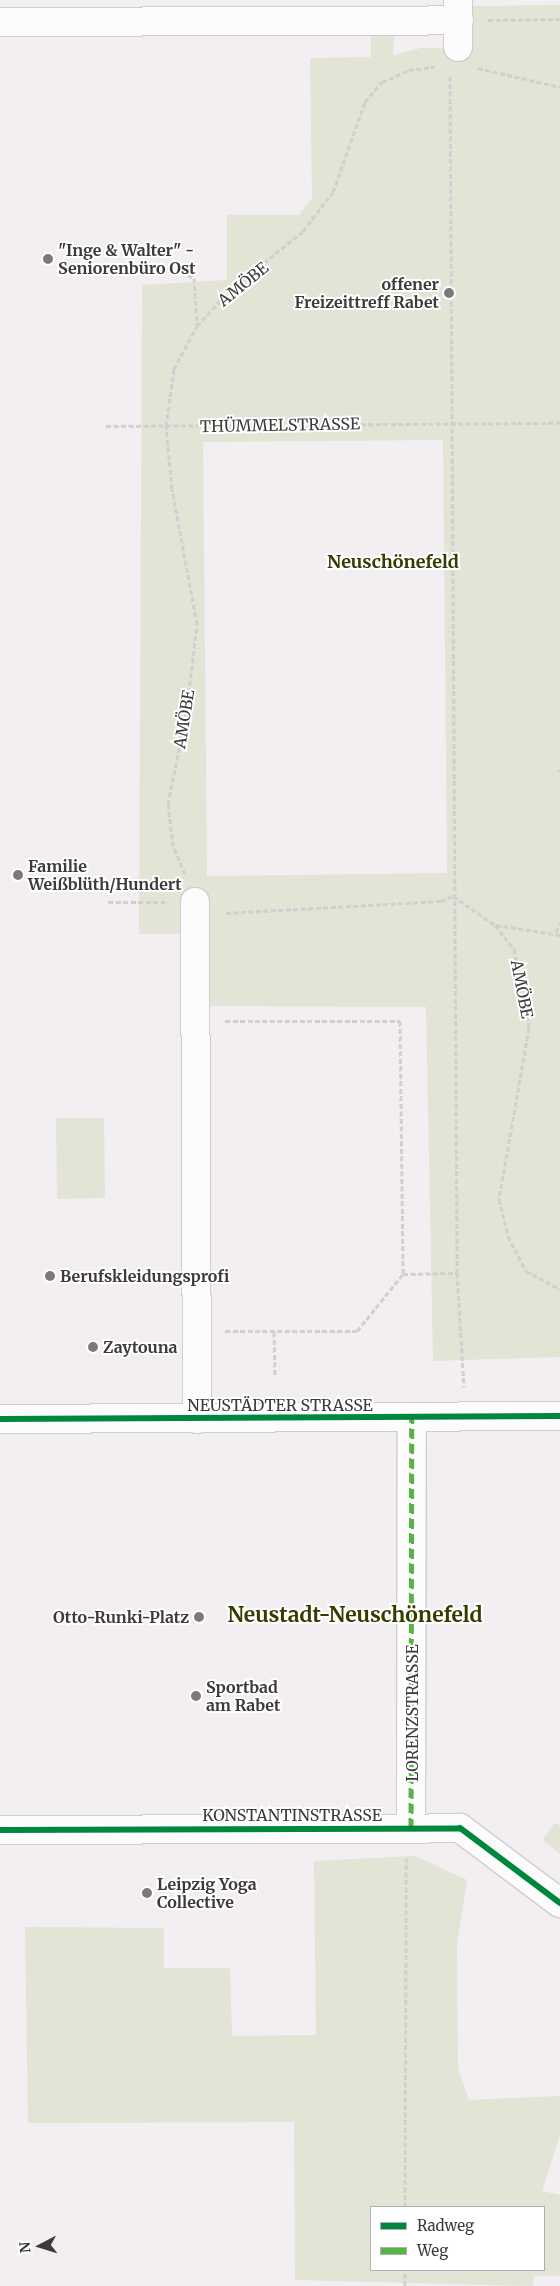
<!DOCTYPE html>
<html>
<head>
<meta charset="utf-8">
<style>
	body { margin:0 }
	#map { position:relative; width:560px; height:2286px; overflow:hidden; background:#f3eef1; font-family:Merriweather,serif }
	div>[style] { position:absolute }
	[style*='--x'] { left:calc(var(--x)*1px); top:calc(var(--y)*1px); width:calc(var(--w)*1px); rotate:calc(var(--a)*1deg) }
	.green>* { inset:0; background:#e2e4d6 }
	.path>* { height:3px; margin-top:-1.5px; transform-origin:0; background:repeating-linear-gradient(90deg,#d2cfd1 0 5px,transparent 0 7.5px) }
	.roads { filter:drop-shadow(1px 0 #d0cccf) drop-shadow(-1px 0 #d0cccf) drop-shadow(0 1px #d0cccf) drop-shadow(0 -1px #d0cccf) }
	.minor>* { height:28px; margin:-14px; padding:0 14px; transform-origin:14px; border-radius:14px; background:#fdfcfd }
	.quiet>* { height:5px; margin-top:-2.5px; transform-origin:0; background:repeating-linear-gradient(90deg,#57b346 0 10px,transparent 0 15px) }
	.cycleway>* { height:6px; margin:-3px; padding:0 3px; transform-origin:3px; border-radius:3px; background:#00873e }
	.dots>* { width:14px; height:14px; translate:-50% -50%; box-sizing:border-box; border:2px solid #fff; border-radius:50% }
	span { translate:-50% -50%; white-space:nowrap; text-align:center; line-height:1.15; -webkit-text-stroke:4px #fff; paint-order:stroke }
	.poi-label { font-size:16px; color:#3d3a3b; font-weight:700 }
	.left { translate:0 -50%; text-align:left }
	.right { translate:-100% -50%; text-align:right }
	.street-label { font-size:16px; color:#3d3a3b }
	.neighbourhood-label { font-size:18px; color:#343c00; font-weight:700 }
	.district-label { font-size:21px; color:#343c00; font-weight:700 }
	.legend { position:absolute; left:370px; top:2206px; width:175px; height:65px; box-sizing:border-box; background:#fff; border:1px solid #b1b0b1; margin:0; padding:6px 9px; list-style:none; font-size:15px; color:#3d3a3b }
	.legend li { display:flex; align-items:center; gap:10px; height:25px }
	.legend b { width:25px; border:1px solid #b1b0b1 }
	.north { position:absolute; left:15px; top:2221px; width:50px; height:50px; -webkit-text-stroke:4px #fff; paint-order:stroke; rotate:265deg; font-size:14px; font-weight:700; line-height:20px; text-align:center; color:#3d3a3b }
	.north::after { content:''; display:block; margin:auto; width:18px; height:22px; background:#3d3a3b; clip-path:polygon(50% 0,100% 100%,50% 72%,0 100%) }
</style>
</head>
<body>
<div id="map">
	<div class="green">
		<div style="clip-path:polygon(evenodd,560px 5px,560px 1357px,433px 1361px,426px 1007px,203px 1006px,203px 934px,139px 934px,142px 285px,227px 280px,227px 215px,299px 215px,312px 198px,310px 58px,371px 57px,371px 35px,394px 34px,393px 55px,421px 48px,471px 48px,472px 6px,560px 5px,443px 440px,447px 873px,207px 876px,203px 442px,443px 440px)"></div>
		<div style="clip-path:polygon(56px 1118px,104px 1118px,105px 1198px,57px 1199px)"></div>
		<div style="clip-path:polygon(554px 1823px,560px 1825px,560px 1854px,543px 1840px)"></div>
		<div style="clip-path:polygon(evenodd,415px 1856px,467px 1880px,457px 1944px,458px 2068px,469px 2100px,560px 2096px,560px 2135px,542px 2191px,560px 2195px,560px 2276px,534px 2276px,533px 2286px,295px 2280px,294px 2122px,28px 2123px,25px 1927px,164px 1928px,164px 1968px,230px 1968px,232px 2036px,316px 2035px,314px 1861px,415px 1856px,544px 2207px,544px 2270px,371px 2270px,371px 2207px,544px 2207px)"></div>
	</div>
	<div class="path">
		<div style="--x:488;--y:20;--w:72;--a:-0.8"></div>
		<div style="--x:478;--y:68;--w:84;--a:13"></div>
		<div style="--x:450;--y:76;--w:1197;--a:89.66"></div>
		<div style="--x:457;--y:1273;--w:114;--a:86.5"></div>
		<div style="--x:181;--y:272;--w:14;--a:25"></div>
		<div style="--x:194;--y:278;--w:47;--a:86.3"></div>
		<div style="--x:106;--y:426;--w:454;--a:-0.4"></div>
		<div style="--x:558;--y:770;--w:2;--a:27"></div>
		<div style="--x:185;--y:874;--w:30;--a:-113"></div>
		<div style="--x:173;--y:846;--w:42;--a:-96.8"></div>
		<div style="--x:168;--y:804;--w:91;--a:-78.6"></div>
		<div style="--x:186;--y:715;--w:92;--a:-83.1"></div>
		<div style="--x:197;--y:624;--w:137;--a:-100.5"></div>
		<div style="--x:172;--y:489;--w:63;--a:-95.4"></div>
		<div style="--x:166;--y:426;--w:58;--a:-82"></div>
		<div style="--x:174;--y:369;--w:49;--a:-61.9"></div>
		<div style="--x:197;--y:326;--w:47;--a:-47.6"></div>
		<div style="--x:229;--y:291;--w:95;--a:-39"></div>
		<div style="--x:303;--y:231;--w:49;--a:-52.4"></div>
		<div style="--x:333;--y:192;--w:96;--a:-70.4"></div>
		<div style="--x:365;--y:102;--w:26;--a:-50"></div>
		<div style="--x:382;--y:82;--w:30;--a:-24"></div>
		<div style="--x:409;--y:70;--w:26;--a:-7"></div>
		<div style="--x:108;--y:902;--w:57;--a:0"></div>
		<div style="--x:226;--y:913;--w:215;--a:-3.2"></div>
		<div style="--x:441;--y:901;--w:13;--a:-23"></div>
		<div style="--x:453;--y:896;--w:51;--a:34.6"></div>
		<div style="--x:495;--y:925;--w:31;--a:52"></div>
		<div style="--x:514;--y:949;--w:80;--a:79.2"></div>
		<div style="--x:529;--y:1028;--w:174;--a:100"></div>
		<div style="--x:499;--y:1199;--w:38;--a:76"></div>
		<div style="--x:508;--y:1236;--w:39;--a:63"></div>
		<div style="--x:526;--y:1271;--w:38;--a:28"></div>
		<div style="--x:496;--y:925;--w:65;--a:8.9"></div>
		<div style="--x:556;--y:932;--w:10;--a:-66"></div>
		<div style="--x:225;--y:1021;--w:175;--a:0"></div>
		<div style="--x:400;--y:1021;--w:253;--a:89.3"></div>
		<div style="--x:403;--y:1274;--w:54;--a:-1.1"></div>
		<div style="--x:225;--y:1331;--w:132;--a:0"></div>
		<div style="--x:357;--y:1331;--w:73;--a:-51.1"></div>
		<div style="--x:274;--y:1332;--w:44;--a:88.7"></div>
		<div style="--x:405;--y:2207;--w:349;--a:-89.8"></div>
		<div style="--x:405;--y:2286;--w:16;--a:-90"></div>
	</div>
	<div class="roads">
		<div class="minor">
			<div style="--x:458;--y:0;--w:47;--a:90"></div>
			<div style="--x:0;--y:22;--w:459;--a:-0.2"></div>
			<div style="--x:195;--y:902;--w:517;--a:89.78"></div>
			<div style="--x:0;--y:1419;--w:560;--a:-0.31"></div>
			<div style="--x:411;--y:1828;--w:410;--a:-89.9"></div>
			<div style="--x:0;--y:1830;--w:460;--a:-0.2"></div>
			<div style="--x:460;--y:1828;--w:125;--a:36.9"></div>
		</div>
	</div>
	<div class="quiet">
		<div style="--x:411;--y:1828;--w:410;--a:-89.9"></div>
	</div>
	<div class="cycleway">
		<div style="--x:0;--y:1419;--w:560;--a:-0.31"></div>
		<div style="--x:0;--y:1830;--w:460;--a:-0.2"></div>
		<div style="--x:460;--y:1828;--w:125;--a:36.9"></div>
	</div>
	<div class="dots">
		<div style="left:48px;top:259px;background:#7d797b"></div>
		<div style="left:449px;top:293px;background:#7d797b"></div>
		<div style="left:18px;top:875px;background:#7d797b"></div>
		<div style="left:50px;top:1276px;background:#7d797b"></div>
		<div style="left:93px;top:1347px;background:#7d797b"></div>
		<div style="left:199px;top:1617px;background:#7d797b"></div>
		<div style="left:196px;top:1696px;background:#7d797b"></div>
		<div style="left:147px;top:1893px;background:#7d797b"></div>
	</div>
	<div class="poi-label">
		<span class="left" style="left:58px;top:259px">"Inge &amp; Walter" -<br>Seniorenbüro Ost</span>
		<span class="right" style="left:439px;top:293px">offener<br>Freizeittreff Rabet</span>
		<span class="left" style="left:28px;top:875px">Familie<br>Weißblüth/Hundert</span>
		<span class="left" style="left:60px;top:1276px">Berufskleidungsprofi</span>
		<span class="left" style="left:103px;top:1347px">Zaytouna</span>
		<span class="right" style="left:189px;top:1617px">Otto-Runki-Platz</span>
		<span class="left" style="left:206px;top:1696px">Sportbad<br>am Rabet</span>
		<span class="left" style="left:157px;top:1893px">Leipzig Yoga<br>Collective</span>
	</div>
	<div class="street-label">
		<span style="left:243px;top:284px;rotate:-39deg">AMÖBE</span>
		<span style="left:280px;top:425px;rotate:-1deg">THÜMMELSTRASSE</span>
		<span style="left:184px;top:719px;rotate:-81deg">AMÖBE</span>
		<span style="left:522px;top:989px;rotate:79deg">AMÖBE</span>
		<span style="left:280px;top:1405px">NEUSTÄDTER STRASSE</span>
		<span style="left:412px;top:1713px;rotate:-90deg">LORENZSTRASSE</span>
		<span style="left:292px;top:1815px">KONSTANTINSTRASSE</span>
	</div>
	<div class="neighbourhood-label">
		<span style="left:393px;top:562px">Neuschönefeld</span>
	</div>
	<div class="district-label">
		<span style="left:355px;top:1615px">Neustadt-Neuschönefeld</span>
	</div>
	<ul class="legend">
	<li><b style="height:6px;background:#00873e"></b>Radweg</li>
	<li><b style="height:6px;background:#57b346"></b>Weg</li>
	</ul>
	<div class="north">N</div>
</div>
</body>
</html>
